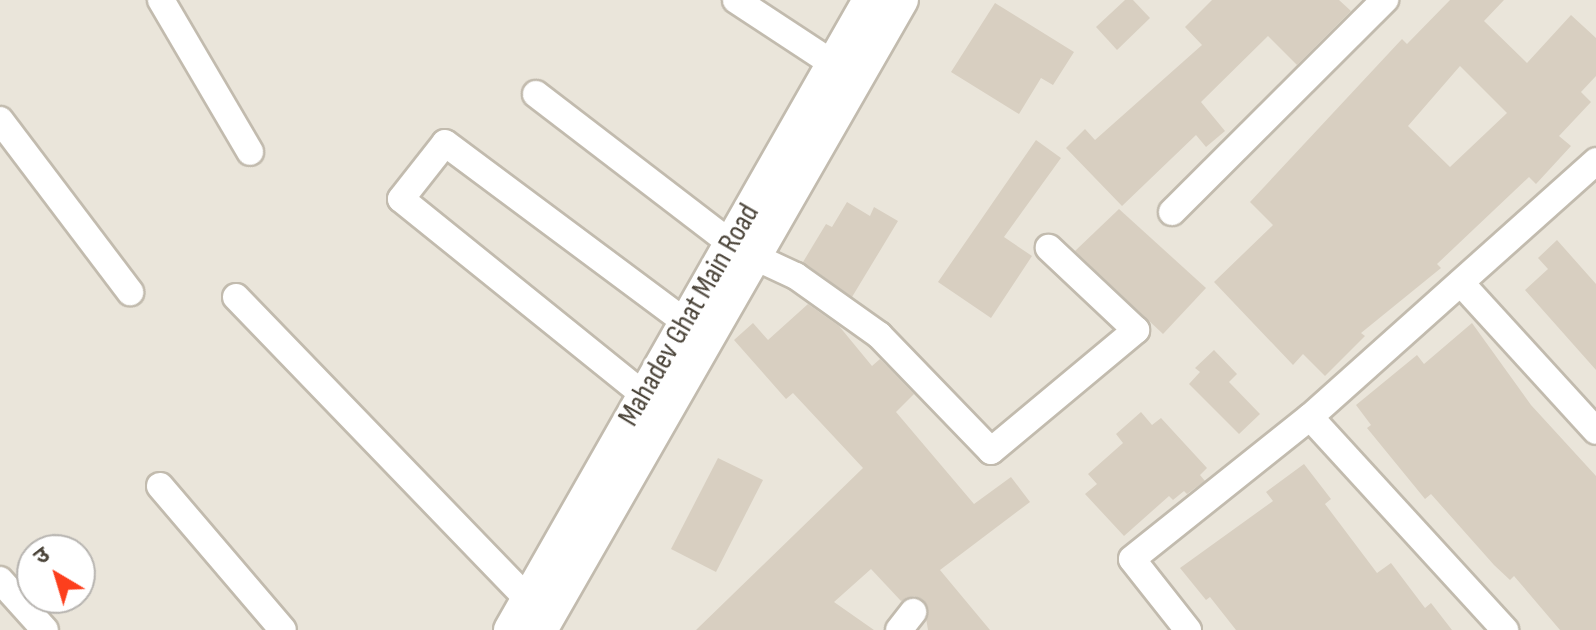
<!DOCTYPE html>
<html>
<head>
<meta charset="utf-8">
<style>
	body { margin:0 }
	#map { position:relative; width:1596px; height:630px; overflow:hidden; background:#f6f3ec; font-family:"Sofia Sans Condensed","Noto Sans Devanagari",sans-serif }
	div>[style] { position:absolute }
	[style*='--x'] { left:calc(var(--x)*1px); top:calc(var(--y)*1px); width:calc(var(--w)*1px); rotate:calc(var(--a)*1deg) }
	.residential>* { inset:0; background:#eae5da }
	.building>* { inset:0; background:#d8cfc1 }
	.roads { filter:drop-shadow(2px 0 #c2bbae) drop-shadow(-2px 0 #c2bbae) drop-shadow(0 2px #c2bbae) drop-shadow(0 -2px #c2bbae) }
	.minor>* { height:26px; margin:-13px; padding:0 13px; transform-origin:13px; border-radius:13px; background:#fff }
	.tertiary>* { height:32px; margin:-16px; padding:0 16px; transform-origin:16px; border-radius:16px; background:#fff }
	span { translate:-50% -50%; white-space:nowrap; text-align:center; line-height:1.15; -webkit-text-stroke:7px #fff; paint-order:stroke }
	.street-label { font-size:30px; color:#4b4439 }
	.north { position:absolute; left:16px; top:534px; width:80px; height:80px; box-sizing:border-box; background:#fff; border:2px solid #b7b4b0; border-radius:50%; rotate:322deg; font-size:22px; font-weight:700; line-height:32px; text-align:center; color:#4b4439 }
	.north::after { content:''; display:block; margin:auto; width:28px; height:36px; background:#fc3f1d; clip-path:polygon(50% 0,100% 100%,50% 72%,0 100%) }
</style>
</head>
<body>
<div id="map">
	<div class="residential">
		<div style="clip-path:polygon(evenodd,0 0,1596px 0,1596px 630px,0 630px,0 0,32px 550px,80px 550px,80px 598px,32px 598px,32px 550px)"></div>
	</div>
	<div class="building">
		<div style="clip-path:polygon(1125px 0,1133px 0,1150px 18px,1117px 50px,1096px 27px)"></div>
		<div style="clip-path:polygon(1212px 0,1339px 0,1351px 11px,1297px 65px,1268px 36px,1201px 102px,1225px 131px,1206px 147px,1196px 135px,1122px 206px,1066px 148px,1085px 129px,1095px 140px,1202px 45px,1185px 27px)"></div>
		<div style="clip-path:polygon(evenodd,1450px 0,1504px 0,1484px 21px,1527px 63px,1571px 15px,1596px 38px,1596px 76px,1581px 92px,1591px 102px,1559px 136px,1571px 146px,1536px 184px,1529px 177px,1437px 264px,1441px 268px,1361px 333px,1365px 336px,1325px 376px,1303px 354px,1293px 365px,1214px 282px,1273px 225px,1250px 202px,1402px 39px,1407px 44px,1450px 0,1460px 66px,1507px 113px,1450px 167px,1408px 126px,1460px 66px)"></div>
		<div style="clip-path:polygon(995px 3px,1074px 52px,1053px 85px,1041px 78px,1019px 114px,951px 72px)"></div>
		<div style="clip-path:polygon(1036px 140px,1061px 158px,1004px 237px,1032px 256px,991px 318px,938px 282px)"></div>
		<div style="clip-path:polygon(847px 202px,870px 216px,874px 207px,898px 221px,852px 297px,803px 262px,826px 224px,832px 227px)"></div>
		<div style="clip-path:polygon(1119px 209px,1206px 288px,1163px 334px,1075px 251px)"></div>
		<div style="clip-path:polygon(1557px 240px,1596px 284px,1596px 370px,1525px 290px,1548px 269px,1538px 258px)"></div>
		<div style="clip-path:polygon(808px 304px,839px 326px,872px 366px,880px 359px,914px 394px,896px 412px,974px 504px,1011px 477px,1030px 502px,940px 570px,990px 630px,928px 630px,923px 600px,914px 596px,901px 601px,871px 569px,834px 602px,874px 630px,696px 630px,863px 468px,793px 393px,786px 399px,734px 340px,753px 323px,768px 340px)"></div>
		<div style="clip-path:polygon(1472px 323px,1531px 405px,1596px 476px,1596px 630px,1560px 630px,1514px 576px,1510px 580px,1494px 565px,1431px 494px,1425px 499px,1367px 428px,1371px 425px,1356px 405px,1417px 355px,1424px 364px)"></div>
		<div style="clip-path:polygon(1214px 350px,1237px 374px,1229px 382px,1260px 414px,1239px 434px,1189px 384px,1200px 372px,1195px 368px)"></div>
		<div style="clip-path:polygon(1141px 412px,1152px 425px,1161px 418px,1207px 468px,1200px 475px,1205px 481px,1187px 494px,1184px 491px,1173px 500px,1169px 496px,1124px 536px,1085px 494px,1097px 484px,1088px 474px,1123px 443px,1116px 434px)"></div>
		<div style="clip-path:polygon(718px 458px,763px 480px,716px 572px,671px 549px)"></div>
		<div style="clip-path:polygon(1304px 464px,1331px 499px,1325px 504px,1377px 573px,1391px 563px,1425px 608px,1431px 603px,1452px 630px,1236px 630px,1210px 597px,1206px 600px,1180px 568px,1273px 501px,1266px 492px)"></div>
	</div>
	<div class="roads">
		<div class="minor">
			<div style="--x:161;--y:0;--w:176;--a:59.6"></div>
			<div style="--x:736;--y:0;--w:136;--a:33.3"></div>
			<div style="--x:536;--y:94;--w:245;--a:37.5"></div>
			<div style="--x:0;--y:120;--w:216;--a:52.9"></div>
			<div style="--x:1172;--y:212;--w:301;--a:-44.9"></div>
			<div style="--x:755;--y:257;--w:45;--a:24.9"></div>
			<div style="--x:796;--y:276;--w:102;--a:35.4"></div>
			<div style="--x:879;--y:335;--w:161;--a:46"></div>
			<div style="--x:991;--y:451;--w:189;--a:-39.8"></div>
			<div style="--x:1136;--y:330;--w:120;--a:-136.7"></div>
			<div style="--x:1461;--y:283;--w:200;--a:47.6"></div>
			<div style="--x:236;--y:297;--w:420;--a:46"></div>
			<div style="--x:644;--y:395;--w:312;--a:-141.1"></div>
			<div style="--x:401;--y:199;--w:71;--a:-51.8"></div>
			<div style="--x:445;--y:143;--w:299;--a:36.7"></div>
			<div style="--x:1310;--y:417;--w:289;--a:47.5"></div>
			<div style="--x:160;--y:486;--w:189;--a:49.5"></div>
			<div style="--x:0;--y:580;--w:67;--a:48"></div>
			<div style="--x:899;--y:630;--w:23;--a:-52"></div>
			<div style="--x:1188;--y:630;--w:90;--a:-128.3"></div>
			<div style="--x:1132;--y:559;--w:228;--a:-38.6"></div>
			<div style="--x:1310;--y:417;--w:384;--a:-41.8"></div>
		</div>
		<div class="tertiary">
			<div style="--x:510;--y:630;--w:725;--a:-60.32"></div>
			<div style="--x:541;--y:630;--w:726;--a:-60.19"></div>
		</div>
	</div>
	<div class="street-label">
		<span style="left:689px;top:315px;rotate:-60deg">Mahadev Ghat Main Road</span>
	</div>
	<div class="north">उ</div>
</div>
</body>
</html>
